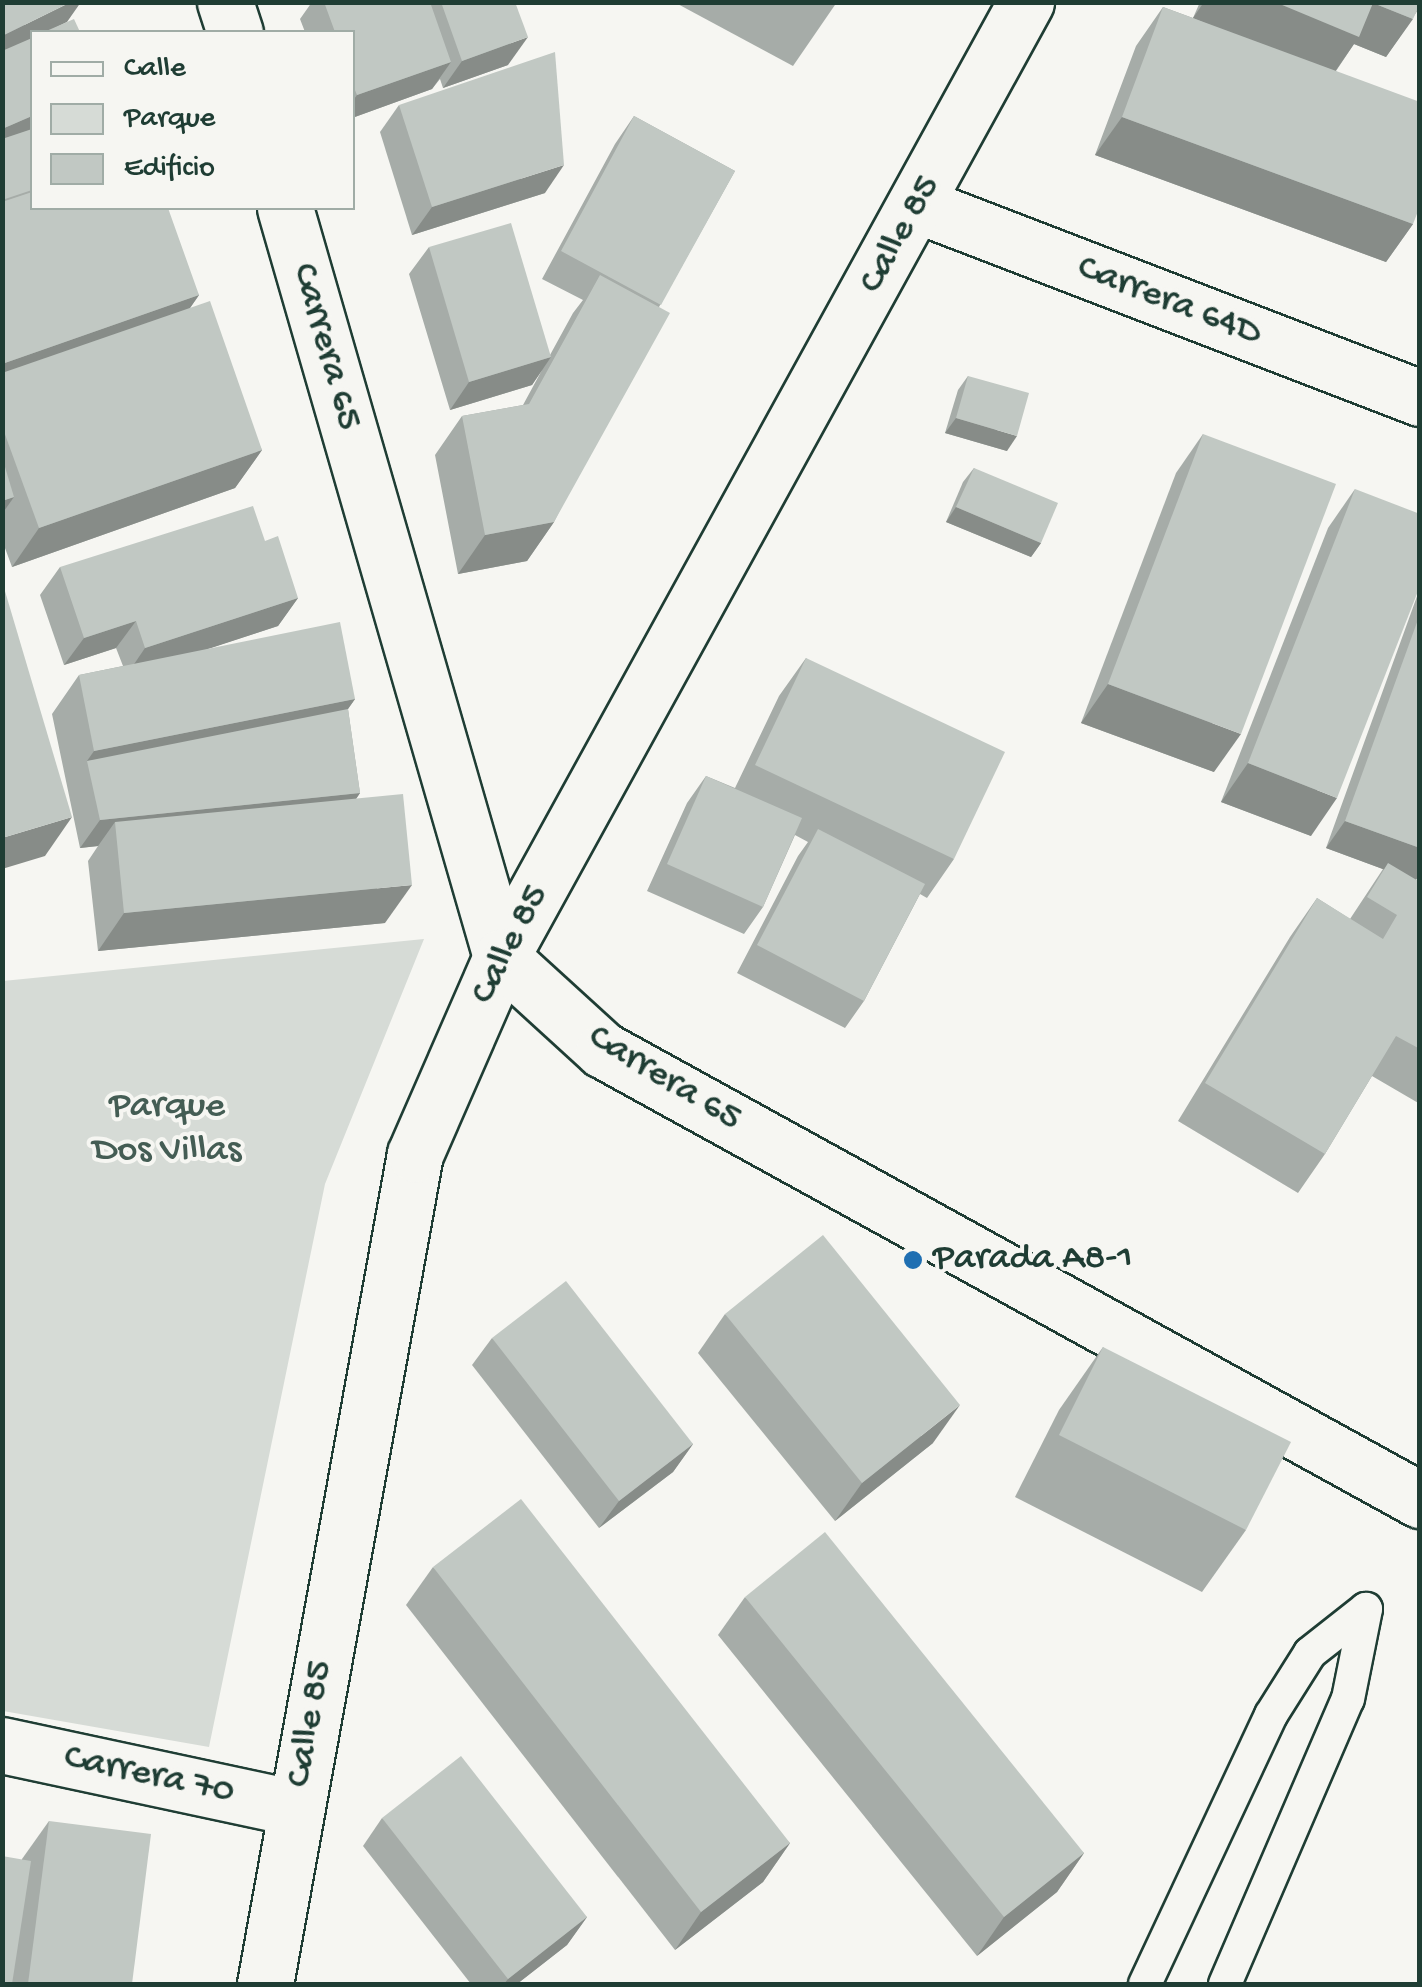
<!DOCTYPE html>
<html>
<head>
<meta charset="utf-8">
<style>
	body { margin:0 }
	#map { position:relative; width:1422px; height:1987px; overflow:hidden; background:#f6f6f2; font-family:"Gochi Hand",sans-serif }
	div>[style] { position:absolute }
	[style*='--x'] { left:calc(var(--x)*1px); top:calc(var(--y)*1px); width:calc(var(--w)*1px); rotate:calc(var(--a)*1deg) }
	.green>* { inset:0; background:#d6dbd6 }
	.roads { filter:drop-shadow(2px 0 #1f3d34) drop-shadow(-2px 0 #1f3d34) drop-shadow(0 2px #1f3d34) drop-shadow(0 -2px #1f3d34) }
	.service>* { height:32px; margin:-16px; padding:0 16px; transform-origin:16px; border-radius:16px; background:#f6f6f2 }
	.minor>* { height:55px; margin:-27.5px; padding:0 27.5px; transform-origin:27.5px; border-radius:27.5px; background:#f6f6f2 }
	.tertiary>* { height:55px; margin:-27.5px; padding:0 27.5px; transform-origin:27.5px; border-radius:27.5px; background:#f6f6f2 }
	.wall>* { inset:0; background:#a6aca8 }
	.shaded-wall>* { inset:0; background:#878c88 }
	.building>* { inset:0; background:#c1c8c3 }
	.dots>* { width:28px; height:28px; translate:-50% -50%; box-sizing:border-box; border:5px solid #f6f6f2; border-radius:50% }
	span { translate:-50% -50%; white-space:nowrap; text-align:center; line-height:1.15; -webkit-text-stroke:8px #f6f6f2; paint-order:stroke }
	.street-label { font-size:38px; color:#1f3d34 }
	.park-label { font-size:38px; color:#445d54 }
	.poi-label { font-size:38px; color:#1f3d34 }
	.left { translate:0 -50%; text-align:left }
	.frame { position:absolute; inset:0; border:5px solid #1f3d34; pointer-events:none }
	.legend { position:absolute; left:30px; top:30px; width:325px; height:180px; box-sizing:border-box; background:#f6f6f2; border:2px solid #a0aca6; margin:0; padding:12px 18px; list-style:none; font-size:30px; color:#1f3d34 }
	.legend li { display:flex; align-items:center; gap:20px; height:50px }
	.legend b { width:50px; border:2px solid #a0aca6 }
</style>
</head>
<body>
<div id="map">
	<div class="green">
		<div style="clip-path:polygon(424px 939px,325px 1184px,209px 1747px,3px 1711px,3px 981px)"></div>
	</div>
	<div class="roads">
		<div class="service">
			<div style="--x:1145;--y:1984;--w:297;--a:-64.9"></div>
			<div style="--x:1271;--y:1715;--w:73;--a:-57.8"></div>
			<div style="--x:1310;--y:1653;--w:71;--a:-38.2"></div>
			<div style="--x:1225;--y:1984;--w:310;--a:-66.7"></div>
			<div style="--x:1348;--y:1699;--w:92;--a:-78.7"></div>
		</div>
		<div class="minor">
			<div style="--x:918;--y:205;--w:538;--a:21.03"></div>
			<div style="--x:2;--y:1745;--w:300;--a:12.1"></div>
			<div style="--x:265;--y:1984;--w:843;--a:-79.76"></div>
			<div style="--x:415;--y:1154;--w:215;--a:-66.4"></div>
			<div style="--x:501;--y:957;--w:1090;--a:-61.2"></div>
		</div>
		<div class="tertiary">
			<div style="--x:225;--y:2;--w:32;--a:72"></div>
			<div style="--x:285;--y:208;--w:780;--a:73.91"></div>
			<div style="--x:501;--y:957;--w:138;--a:42.4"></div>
			<div style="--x:603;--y:1050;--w:933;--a:28.85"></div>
		</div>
	</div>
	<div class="wall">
		<div style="clip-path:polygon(2px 2px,32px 32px,199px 295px,190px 308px,262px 450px,235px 488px,12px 567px,2px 540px)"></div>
		<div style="clip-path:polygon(312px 2px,515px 2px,508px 65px,443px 88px,440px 79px,432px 89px,352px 118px,352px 32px,305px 32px,300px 19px)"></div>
		<div style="clip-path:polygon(674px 2px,837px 2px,793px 66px)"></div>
		<div style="clip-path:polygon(1200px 2px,1420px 2px,1420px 7px,1386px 57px,1354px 44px,1336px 71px,1413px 224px,1386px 262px,1095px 155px,1136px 46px,1163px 7px,1193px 18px)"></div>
		<div style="clip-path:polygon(399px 105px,545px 193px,412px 235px,380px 132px)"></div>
		<div style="clip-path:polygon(634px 116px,735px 171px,659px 307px,554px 522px,527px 561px,458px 574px,435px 455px,462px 416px,523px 405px,542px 370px,532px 385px,450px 410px,409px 274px,429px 247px,550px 355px,573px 313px,583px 300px,542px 279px,615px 144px)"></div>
		<div style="clip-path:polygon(968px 376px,1007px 451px,945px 433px,958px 390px)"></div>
		<div style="clip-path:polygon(1203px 434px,1214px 772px,1081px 723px,1176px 473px)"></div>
		<div style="clip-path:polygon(974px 468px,1041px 543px,1031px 557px,946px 522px,963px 482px)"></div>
		<div style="clip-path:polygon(1355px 489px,1311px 836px,1221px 802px,1328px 528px)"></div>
		<div style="clip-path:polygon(60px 567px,298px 598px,278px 626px,207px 649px,355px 699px,348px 709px,360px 793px,356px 799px,385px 923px,98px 951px,88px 861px,98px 846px,80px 848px,52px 714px,79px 675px,123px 666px,116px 648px,64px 665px,40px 595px)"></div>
		<div style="clip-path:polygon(1420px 588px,1420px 874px,1416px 880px,1420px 882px,1420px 1104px,1372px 1076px,1325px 1154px,1298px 1193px,1178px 1121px,1290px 937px,1317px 898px,1350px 919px,1383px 869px,1326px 848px)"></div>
		<div style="clip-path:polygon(806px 658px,954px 859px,927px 898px,920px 894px,864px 1001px,845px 1028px,737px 973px,798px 856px,808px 842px,795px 835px,763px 907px,744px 934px,647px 891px,687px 803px,706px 776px,735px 788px,779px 696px)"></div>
		<div style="clip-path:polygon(725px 1314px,933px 1443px,835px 1521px,698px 1353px)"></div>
		<div style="clip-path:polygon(492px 1338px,693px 1444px,673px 1472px,599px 1528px,472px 1365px)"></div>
		<div style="clip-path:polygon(1103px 1347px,1246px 1530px,1202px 1592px,1015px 1497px,1059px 1410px)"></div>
		<div style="clip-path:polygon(433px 1567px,790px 1843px,763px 1882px,675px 1950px,406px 1605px)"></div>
		<div style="clip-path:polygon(745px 1597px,1084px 1853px,1057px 1892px,977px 1956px,718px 1635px)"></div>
		<div style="clip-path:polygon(382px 1818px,587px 1917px,567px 1945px,517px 1984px,471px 1984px,363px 1846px)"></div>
		<div style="clip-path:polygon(49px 1821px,132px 1984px,2px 1984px,22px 1859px)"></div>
	</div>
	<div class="shaded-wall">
		<div style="clip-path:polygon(71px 2px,81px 2px,67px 22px,47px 32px,32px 32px,32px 40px,2px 54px,2px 36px)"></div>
		<div style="clip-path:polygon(1204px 2px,1373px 3px,1413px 19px,1386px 57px,1354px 44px,1332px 76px,1193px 18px)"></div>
		<div style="clip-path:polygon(528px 37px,508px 65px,443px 88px,462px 61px)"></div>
		<div style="clip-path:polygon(451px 62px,432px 89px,352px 118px,352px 102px,357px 95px)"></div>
		<div style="clip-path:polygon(32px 116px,32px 135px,2px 148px,2px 129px)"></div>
		<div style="clip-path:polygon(1122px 117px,1413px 224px,1386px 262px,1095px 155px)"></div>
		<div style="clip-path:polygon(564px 165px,545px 193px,412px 235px,432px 207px)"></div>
		<div style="clip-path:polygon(199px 295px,172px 334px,2px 393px,2px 364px)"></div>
		<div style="clip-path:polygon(551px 357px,532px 385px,450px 410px,469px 382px)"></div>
		<div style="clip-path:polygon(956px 418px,1017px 436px,1007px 451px,945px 433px)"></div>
		<div style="clip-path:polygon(262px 450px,235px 488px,12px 567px,39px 528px)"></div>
		<div style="clip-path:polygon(14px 497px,2px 514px,2px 501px)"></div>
		<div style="clip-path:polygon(956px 507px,1041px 543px,1031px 557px,946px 522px)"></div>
		<div style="clip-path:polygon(554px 522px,527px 561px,458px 574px,485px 535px)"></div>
		<div style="clip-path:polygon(298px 598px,278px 626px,126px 676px,145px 648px)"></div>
		<div style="clip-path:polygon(136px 621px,116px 648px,64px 665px,84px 638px)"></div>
		<div style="clip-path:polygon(1108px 684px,1241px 734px,1214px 772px,1081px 723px)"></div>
		<div style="clip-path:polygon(355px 699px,328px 737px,87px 761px,94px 751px)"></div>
		<div style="clip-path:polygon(1248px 763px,1337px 798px,1311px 836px,1221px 802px)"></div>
		<div style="clip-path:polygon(360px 793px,341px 821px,115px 822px,98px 846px,80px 848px,100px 820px)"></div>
		<div style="clip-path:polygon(72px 817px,45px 856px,2px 869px,2px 838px)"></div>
		<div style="clip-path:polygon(1345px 821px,1420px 848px,1420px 874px,1415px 881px,1326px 848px)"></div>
		<div style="clip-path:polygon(412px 885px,385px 923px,98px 951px,124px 913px)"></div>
		<div style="clip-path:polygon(960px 1405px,933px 1443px,835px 1521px,862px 1483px)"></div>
		<div style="clip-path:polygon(693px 1444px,673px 1472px,599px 1528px,619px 1501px)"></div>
		<div style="clip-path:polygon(790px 1843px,763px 1882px,675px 1950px,701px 1912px)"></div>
		<div style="clip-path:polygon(1084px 1853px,1057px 1892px,977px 1956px,1004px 1917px)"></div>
		<div style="clip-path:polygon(587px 1917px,567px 1945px,517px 1984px,504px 1984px,508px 1979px)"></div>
	</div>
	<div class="building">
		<div style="clip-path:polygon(2px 2px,71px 2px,2px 36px)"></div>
		<div style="clip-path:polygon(324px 2px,430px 2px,451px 62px,357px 95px,352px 83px,352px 32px,335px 32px)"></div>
		<div style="clip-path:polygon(441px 2px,515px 2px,528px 37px,462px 61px)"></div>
		<div style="clip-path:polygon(1275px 2px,1420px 2px,1420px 4px,1413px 19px,1373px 3px,1359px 37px)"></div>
		<div style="clip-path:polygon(1163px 7px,1420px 102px,1420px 206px,1413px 224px,1122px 117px)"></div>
		<div style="clip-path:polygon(74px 19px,80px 32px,44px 32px)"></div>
		<div style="clip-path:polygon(32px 38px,32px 116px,2px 129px,2px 51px)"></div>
		<div style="clip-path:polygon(555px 52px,564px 165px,432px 207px,399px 105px)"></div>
		<div style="clip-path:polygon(634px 116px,735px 171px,661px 305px,561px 251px)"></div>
		<div style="clip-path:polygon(32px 129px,32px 190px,2px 200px,2px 139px)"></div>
		<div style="clip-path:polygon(32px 192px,32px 208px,168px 208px,199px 295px,2px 364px,2px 202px)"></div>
		<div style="clip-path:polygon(511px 223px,551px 357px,469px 382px,429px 247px)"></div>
		<div style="clip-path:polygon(600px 275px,670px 313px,554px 522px,485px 535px,462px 416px,529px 404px)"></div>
		<div style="clip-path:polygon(210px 301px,262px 450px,39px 528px,2px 426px,2px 373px)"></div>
		<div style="clip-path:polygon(968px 376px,1029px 393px,1017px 436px,956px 418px)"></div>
		<div style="clip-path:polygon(1203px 434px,1336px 484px,1241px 734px,1108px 684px)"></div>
		<div style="clip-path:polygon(2px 457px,14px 497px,2px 501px)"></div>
		<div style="clip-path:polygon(974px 468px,1058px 503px,1041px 543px,956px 507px)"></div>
		<div style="clip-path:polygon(1355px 489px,1420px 514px,1420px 586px,1337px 798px,1248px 763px)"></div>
		<div style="clip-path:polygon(253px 506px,265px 541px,278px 536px,298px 598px,145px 648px,136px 621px,84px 638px,60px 567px)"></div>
		<div style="clip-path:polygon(2px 581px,72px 817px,2px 838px)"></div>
		<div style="clip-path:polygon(1420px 614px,1420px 848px,1345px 821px)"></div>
		<div style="clip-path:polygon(340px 622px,355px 699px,94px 751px,79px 675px)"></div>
		<div style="clip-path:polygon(806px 658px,1005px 752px,954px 859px,755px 765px)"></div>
		<div style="clip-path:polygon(348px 709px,360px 793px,100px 820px,87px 761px)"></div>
		<div style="clip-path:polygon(706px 776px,802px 818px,763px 907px,667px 864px)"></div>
		<div style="clip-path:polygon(403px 794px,412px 885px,124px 913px,115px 822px)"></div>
		<div style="clip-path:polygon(818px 829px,925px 884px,864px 1001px,757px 945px)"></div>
		<div style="clip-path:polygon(1388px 863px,1420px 882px,1420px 1049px,1396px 1036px,1325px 1154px,1205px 1083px,1317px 898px,1383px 939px,1397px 915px,1367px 897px)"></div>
		<div style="clip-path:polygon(823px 1235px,960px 1405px,862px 1483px,725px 1314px)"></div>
		<div style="clip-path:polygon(566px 1281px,693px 1444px,619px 1501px,492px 1338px)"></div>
		<div style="clip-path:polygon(1103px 1347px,1291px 1442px,1246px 1530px,1059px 1435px)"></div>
		<div style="clip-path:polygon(521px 1499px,790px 1843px,701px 1912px,433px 1567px)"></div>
		<div style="clip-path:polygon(825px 1532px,1084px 1853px,1004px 1917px,745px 1597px)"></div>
		<div style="clip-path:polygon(461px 1756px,587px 1917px,508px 1979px,382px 1818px)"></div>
		<div style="clip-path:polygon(49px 1821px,151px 1834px,132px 1984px,28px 1984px)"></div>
		<div style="clip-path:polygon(2px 1856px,31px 1861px,12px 1984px,2px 1984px)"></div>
	</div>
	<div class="dots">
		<div style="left:913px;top:1260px;background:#1f6fb2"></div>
	</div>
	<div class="street-label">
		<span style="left:901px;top:235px;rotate:-61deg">Calle 85</span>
		<span style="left:1169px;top:302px;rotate:21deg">Carrera 64D</span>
		<span style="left:325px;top:347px;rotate:74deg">Carrera 65</span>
		<span style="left:511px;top:945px;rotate:-63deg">Calle 85</span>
		<span style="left:664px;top:1079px;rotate:31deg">Carrera 65</span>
		<span style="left:311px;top:1724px;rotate:-80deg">Calle 85</span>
		<span style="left:149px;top:1776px;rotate:12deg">Carrera 70</span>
	</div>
	<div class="park-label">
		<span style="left:167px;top:1130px">Parque<br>Dos Villas</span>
	</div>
	<div class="poi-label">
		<span class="left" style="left:933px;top:1260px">Parada A8-1</span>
	</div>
	<div class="frame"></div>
	<ul class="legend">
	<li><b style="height:12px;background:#f6f6f2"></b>Calle</li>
	<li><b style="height:28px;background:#d6dbd6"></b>Parque</li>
	<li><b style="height:28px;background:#c1c8c3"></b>Edificio</li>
	</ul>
</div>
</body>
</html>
